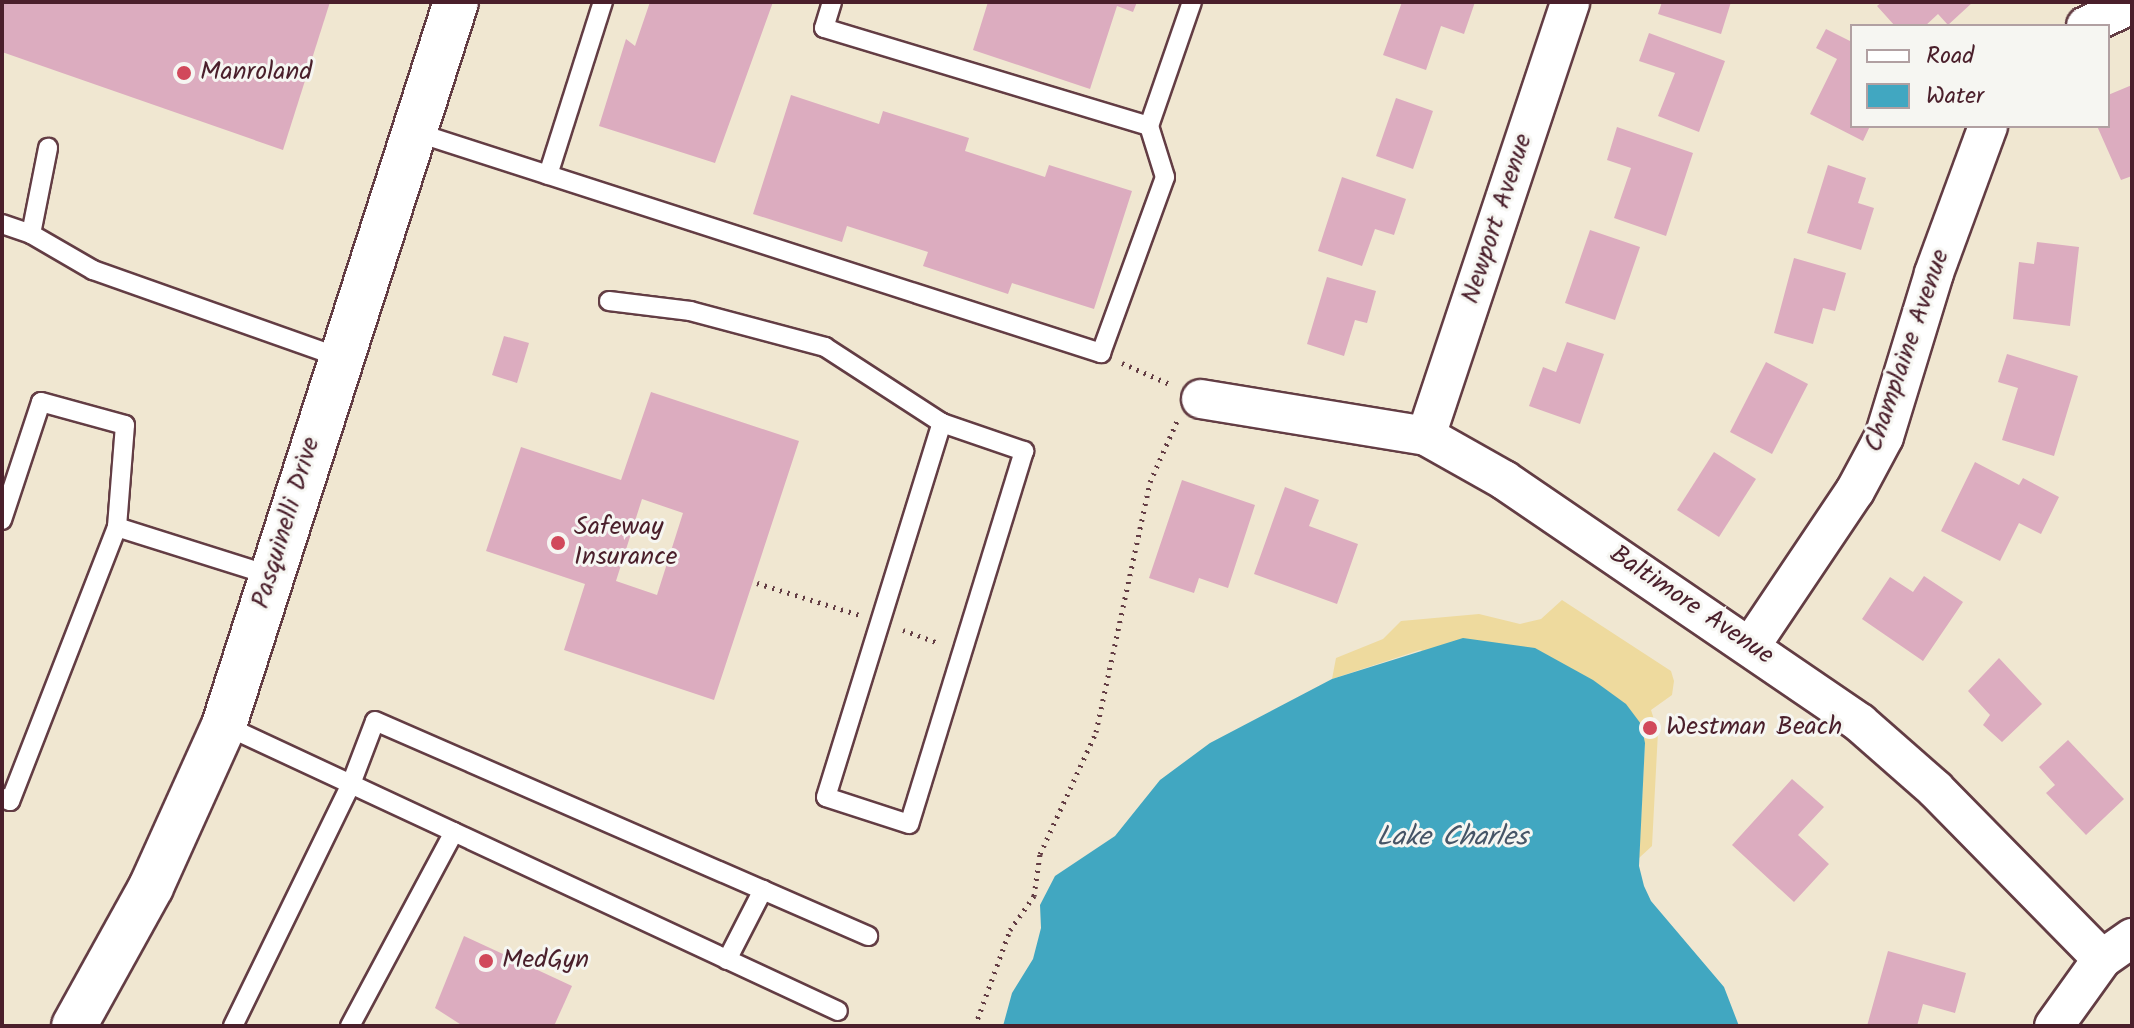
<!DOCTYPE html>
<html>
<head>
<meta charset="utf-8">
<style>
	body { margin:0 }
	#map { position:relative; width:2134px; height:1028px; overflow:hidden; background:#f0e7d1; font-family:Kalam,sans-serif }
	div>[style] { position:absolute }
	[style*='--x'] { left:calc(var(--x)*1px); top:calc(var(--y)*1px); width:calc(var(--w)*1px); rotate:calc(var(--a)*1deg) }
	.sand>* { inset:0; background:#eeda9e }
	.water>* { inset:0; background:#41a7c1 }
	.building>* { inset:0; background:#dcacbf }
	.path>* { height:5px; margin-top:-2.5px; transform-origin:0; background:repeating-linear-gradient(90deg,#633d44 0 2px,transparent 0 8px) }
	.roads { filter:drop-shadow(2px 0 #633d44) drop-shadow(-2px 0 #633d44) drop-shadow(0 2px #633d44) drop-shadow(0 -2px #633d44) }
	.service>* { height:18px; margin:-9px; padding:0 9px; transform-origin:9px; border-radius:9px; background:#fff }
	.minor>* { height:38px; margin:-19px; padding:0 19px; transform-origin:19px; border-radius:19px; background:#fff }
	.tertiary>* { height:44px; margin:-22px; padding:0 22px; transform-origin:22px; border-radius:22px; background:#fff }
	.dots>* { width:22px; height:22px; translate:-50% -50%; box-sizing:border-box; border:4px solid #f6f6f2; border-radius:50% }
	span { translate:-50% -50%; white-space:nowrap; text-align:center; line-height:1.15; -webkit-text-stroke:6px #f6f6f2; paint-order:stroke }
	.poi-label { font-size:26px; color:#4a1f2b }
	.left { translate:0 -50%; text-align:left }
	.street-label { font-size:26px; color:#4a1f2b }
	.water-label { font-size:28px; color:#465567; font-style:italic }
	.frame { position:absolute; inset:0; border:4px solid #4a1f2b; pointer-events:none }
	.legend { position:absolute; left:1850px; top:24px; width:260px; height:104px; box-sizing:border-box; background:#f6f6f2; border:2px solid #b1a0a2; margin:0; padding:10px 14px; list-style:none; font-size:24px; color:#4a1f2b }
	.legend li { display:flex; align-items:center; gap:16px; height:40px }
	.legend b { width:40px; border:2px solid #b1a0a2 }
</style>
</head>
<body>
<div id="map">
	<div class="sand">
		<div style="clip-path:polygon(1562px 600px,1671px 671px,1674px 681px,1672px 695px,1651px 710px,1658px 732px,1652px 846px,1639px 858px,1645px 743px,1420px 650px,1332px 679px,1336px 658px,1383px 639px,1401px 621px,1479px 614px,1520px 624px,1541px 619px)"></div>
	</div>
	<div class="water">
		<div style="clip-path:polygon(1463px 638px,1535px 648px,1593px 680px,1626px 704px,1641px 724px,1645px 743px,1639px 866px,1644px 886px,1651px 901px,1724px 987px,1739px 1026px,1003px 1026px,1012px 993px,1033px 959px,1041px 928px,1040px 905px,1055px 876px,1115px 836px,1160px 780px,1210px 743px,1332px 679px)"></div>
	</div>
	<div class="building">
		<div style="clip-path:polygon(2px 2px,330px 2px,283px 150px,2px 52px)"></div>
		<div style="clip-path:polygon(650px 2px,773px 2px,715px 163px,599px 126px,626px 39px,635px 46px)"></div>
		<div style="clip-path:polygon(988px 2px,1137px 2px,1133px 12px,1117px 6px,1090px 89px,973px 50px)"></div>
		<div style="clip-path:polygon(1402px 2px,1475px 2px,1464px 34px,1441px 26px,1426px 70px,1383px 55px)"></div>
		<div style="clip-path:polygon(1662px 2px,1731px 2px,1721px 34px,1658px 14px)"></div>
		<div style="clip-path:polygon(1882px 2px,1973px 2px,1948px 25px,1938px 14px,1925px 26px,1895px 26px,1877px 6px)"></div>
		<div style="clip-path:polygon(1826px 29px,1852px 42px,1852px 126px,1870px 126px,1863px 141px,1810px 114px,1837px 59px,1816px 48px)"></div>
		<div style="clip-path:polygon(1649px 33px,1725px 61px,1699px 132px,1658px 116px,1675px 73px,1639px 61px)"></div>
		<div style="clip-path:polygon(2132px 85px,2132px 176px,2121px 180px,2097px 126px,2108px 126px,2108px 95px)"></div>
		<div style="clip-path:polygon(791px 95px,879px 124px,883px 111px,969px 138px,965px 151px,1045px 177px,1049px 165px,1132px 191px,1094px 309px,1012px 283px,1008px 294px,923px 266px,928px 252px,847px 226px,842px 242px,753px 214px)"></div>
		<div style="clip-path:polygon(1396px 98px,1433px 111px,1413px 169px,1376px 156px)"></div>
		<div style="clip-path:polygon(1617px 127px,1693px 153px,1666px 236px,1614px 218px,1631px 168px,1607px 160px)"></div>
		<div style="clip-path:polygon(1828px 165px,1866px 178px,1858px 203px,1874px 208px,1861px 250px,1807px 233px)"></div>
		<div style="clip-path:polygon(1342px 177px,1406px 199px,1394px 235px,1375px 229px,1362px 266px,1318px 251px)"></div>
		<div style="clip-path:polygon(1590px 230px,1640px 247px,1615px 320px,1565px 303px)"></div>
		<div style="clip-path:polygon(2037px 242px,2079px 247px,2070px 326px,2013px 319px,2019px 262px,2034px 264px)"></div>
		<div style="clip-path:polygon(1794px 258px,1846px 273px,1835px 311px,1823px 308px,1813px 344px,1774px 333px)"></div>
		<div style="clip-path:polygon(1327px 277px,1376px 291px,1367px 323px,1355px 320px,1344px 356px,1307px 344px)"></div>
		<div style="clip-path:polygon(504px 336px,529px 343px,517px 383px,492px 375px)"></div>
		<div style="clip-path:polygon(1567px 342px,1604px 354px,1580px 424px,1529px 406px,1543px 367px,1556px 372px)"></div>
		<div style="clip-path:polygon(2007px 354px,2078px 376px,2054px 456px,2002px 440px,2018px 388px,1998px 382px)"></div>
		<div style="clip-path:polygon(1766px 362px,1808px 384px,1772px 454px,1730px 432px)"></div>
		<div style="clip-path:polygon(evenodd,651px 392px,799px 441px,714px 700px,564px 650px,585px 584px,486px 551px,521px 447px,621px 480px,651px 392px,642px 499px,683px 513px,657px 595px,616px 581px,642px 499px)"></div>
		<div style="clip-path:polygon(1714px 452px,1756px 479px,1719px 537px,1677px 510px)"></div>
		<div style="clip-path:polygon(1975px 462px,2019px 485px,2023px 478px,2059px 497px,2041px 534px,2019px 523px,2000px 561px,1941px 531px)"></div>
		<div style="clip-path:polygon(1182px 480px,1255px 505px,1228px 588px,1199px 578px,1194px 593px,1149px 578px)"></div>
		<div style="clip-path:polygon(1285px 487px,1319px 500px,1309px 526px,1358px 544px,1337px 604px,1254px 574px)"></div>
		<div style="clip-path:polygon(1924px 576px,1963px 602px,1923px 661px,1862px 619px,1890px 577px,1913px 592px)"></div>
		<div style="clip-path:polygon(1999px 658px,2042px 704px,2002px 742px,1983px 725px,1990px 715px,1968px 691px)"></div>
		<div style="clip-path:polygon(2068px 740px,2124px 799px,2086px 835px,2046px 793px,2055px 785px,2039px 767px)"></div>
		<div style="clip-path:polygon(1792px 779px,1824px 807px,1798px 835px,1829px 864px,1794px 902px,1732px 845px)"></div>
		<div style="clip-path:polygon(464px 936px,572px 986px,554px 1026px,463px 1026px,435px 1008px)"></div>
		<div style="clip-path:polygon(1888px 951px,1966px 973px,1955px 1013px,1923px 1004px,1917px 1026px,1867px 1026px)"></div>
	</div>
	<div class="path">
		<div style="--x:1122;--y:363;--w:55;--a:23.7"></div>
		<div style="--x:757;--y:583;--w:108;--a:17.3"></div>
		<div style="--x:903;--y:630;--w:38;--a:20"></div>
		<div style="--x:975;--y:1026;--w:102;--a:-70"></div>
		<div style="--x:1010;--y:930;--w:42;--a:-54.8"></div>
		<div style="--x:1034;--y:896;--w:42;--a:-81.9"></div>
		<div style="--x:1040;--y:854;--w:134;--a:-65.3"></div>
		<div style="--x:1096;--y:732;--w:256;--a:-77.8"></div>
		<div style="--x:1150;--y:482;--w:67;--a:-66.1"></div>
	</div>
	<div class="roads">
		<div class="service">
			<div style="--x:832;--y:2;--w:27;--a:107"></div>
			<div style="--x:824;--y:28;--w:339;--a:16.8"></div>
			<div style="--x:415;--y:132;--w:721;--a:17.86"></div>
			<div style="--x:1101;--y:353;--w:187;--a:-70"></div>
			<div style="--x:1165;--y:177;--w:53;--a:-107.4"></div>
			<div style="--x:1149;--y:126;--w:131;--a:-70.9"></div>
			<div style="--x:548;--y:175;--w:182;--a:-72.4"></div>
			<div style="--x:2;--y:224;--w:31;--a:19"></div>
			<div style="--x:31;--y:234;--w:72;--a:30.1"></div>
			<div style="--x:93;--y:270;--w:261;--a:19.5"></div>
			<div style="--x:31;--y:234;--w:88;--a:-78.8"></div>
			<div style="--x:609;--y:301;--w:82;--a:7"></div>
			<div style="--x:690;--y:311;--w:140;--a:14.9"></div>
			<div style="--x:825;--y:347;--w:140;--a:33"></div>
			<div style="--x:942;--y:423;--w:87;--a:18.9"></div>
			<div style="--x:1024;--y:451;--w:390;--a:107.1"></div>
			<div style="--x:909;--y:824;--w:87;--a:-162"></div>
			<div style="--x:826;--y:797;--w:392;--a:-72.8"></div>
			<div style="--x:2;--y:520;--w:124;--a:-71.7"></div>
			<div style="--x:41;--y:402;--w:87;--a:15.3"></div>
			<div style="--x:125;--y:425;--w:102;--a:94.5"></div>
			<div style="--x:117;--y:527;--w:294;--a:111.3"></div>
			<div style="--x:10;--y:801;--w:9;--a:-159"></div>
			<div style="--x:117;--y:527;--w:163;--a:17.5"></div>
			<div style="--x:224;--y:725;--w:677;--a:24.98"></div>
			<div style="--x:727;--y:960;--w:79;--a:-62.8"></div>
			<div style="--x:233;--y:1026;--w:269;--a:-64"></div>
			<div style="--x:351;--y:784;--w:67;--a:-69.1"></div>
			<div style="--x:375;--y:721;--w:538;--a:23.56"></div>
			<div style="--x:350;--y:1026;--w:220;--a:-61.8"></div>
		</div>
		<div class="minor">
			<div style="--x:2086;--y:26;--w:51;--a:-25.6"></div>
			<div style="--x:1201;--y:399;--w:228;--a:9.3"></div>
			<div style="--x:1426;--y:436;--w:90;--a:29.4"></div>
			<div style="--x:1504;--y:480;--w:431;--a:34.3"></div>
			<div style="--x:1860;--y:723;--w:100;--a:41.3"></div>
			<div style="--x:1935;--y:789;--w:238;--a:45.5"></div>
			<div style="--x:1426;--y:436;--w:457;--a:-71.6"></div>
			<div style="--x:1752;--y:644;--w:184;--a:-56.1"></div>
			<div style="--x:1855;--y:491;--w:61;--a:-61.8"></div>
			<div style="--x:1884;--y:437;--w:171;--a:-73"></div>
			<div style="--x:1934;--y:273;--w:157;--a:-69.8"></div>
			<div style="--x:2054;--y:1026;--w:82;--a:-54.4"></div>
			<div style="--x:2102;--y:959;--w:37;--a:-35"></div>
		</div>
		<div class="tertiary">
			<div style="--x:74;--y:1026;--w:159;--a:-61"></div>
			<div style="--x:151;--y:887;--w:178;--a:-65.7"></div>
			<div style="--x:224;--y:725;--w:759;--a:-72.21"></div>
		</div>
	</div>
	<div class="dots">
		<div style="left:184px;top:73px;background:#d1495b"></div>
		<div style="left:558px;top:543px;background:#d1495b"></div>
		<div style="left:1650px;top:728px;background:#d1495b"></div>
		<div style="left:486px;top:961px;background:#d1495b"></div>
	</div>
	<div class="poi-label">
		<span class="left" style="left:200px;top:73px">Manroland</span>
		<span class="left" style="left:574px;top:543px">Safeway<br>Insurance</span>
		<span class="left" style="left:1666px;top:728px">Westman Beach</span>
		<span class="left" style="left:502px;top:961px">MedGyn</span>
	</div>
	<div class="street-label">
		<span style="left:1498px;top:219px;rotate:-72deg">Newport Avenue</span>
		<span style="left:1908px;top:351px;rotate:-71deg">Champlaine Avenue</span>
		<span style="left:287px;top:523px;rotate:-73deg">Pasquinelli Drive</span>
		<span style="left:1691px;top:606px;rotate:34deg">Baltimore Avenue</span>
	</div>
	<div class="water-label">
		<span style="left:1452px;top:838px">Lake Charles</span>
	</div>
	<div class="frame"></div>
	<ul class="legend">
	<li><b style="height:10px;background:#fff"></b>Road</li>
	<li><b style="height:22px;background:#41a7c1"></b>Water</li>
	</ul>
</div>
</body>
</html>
